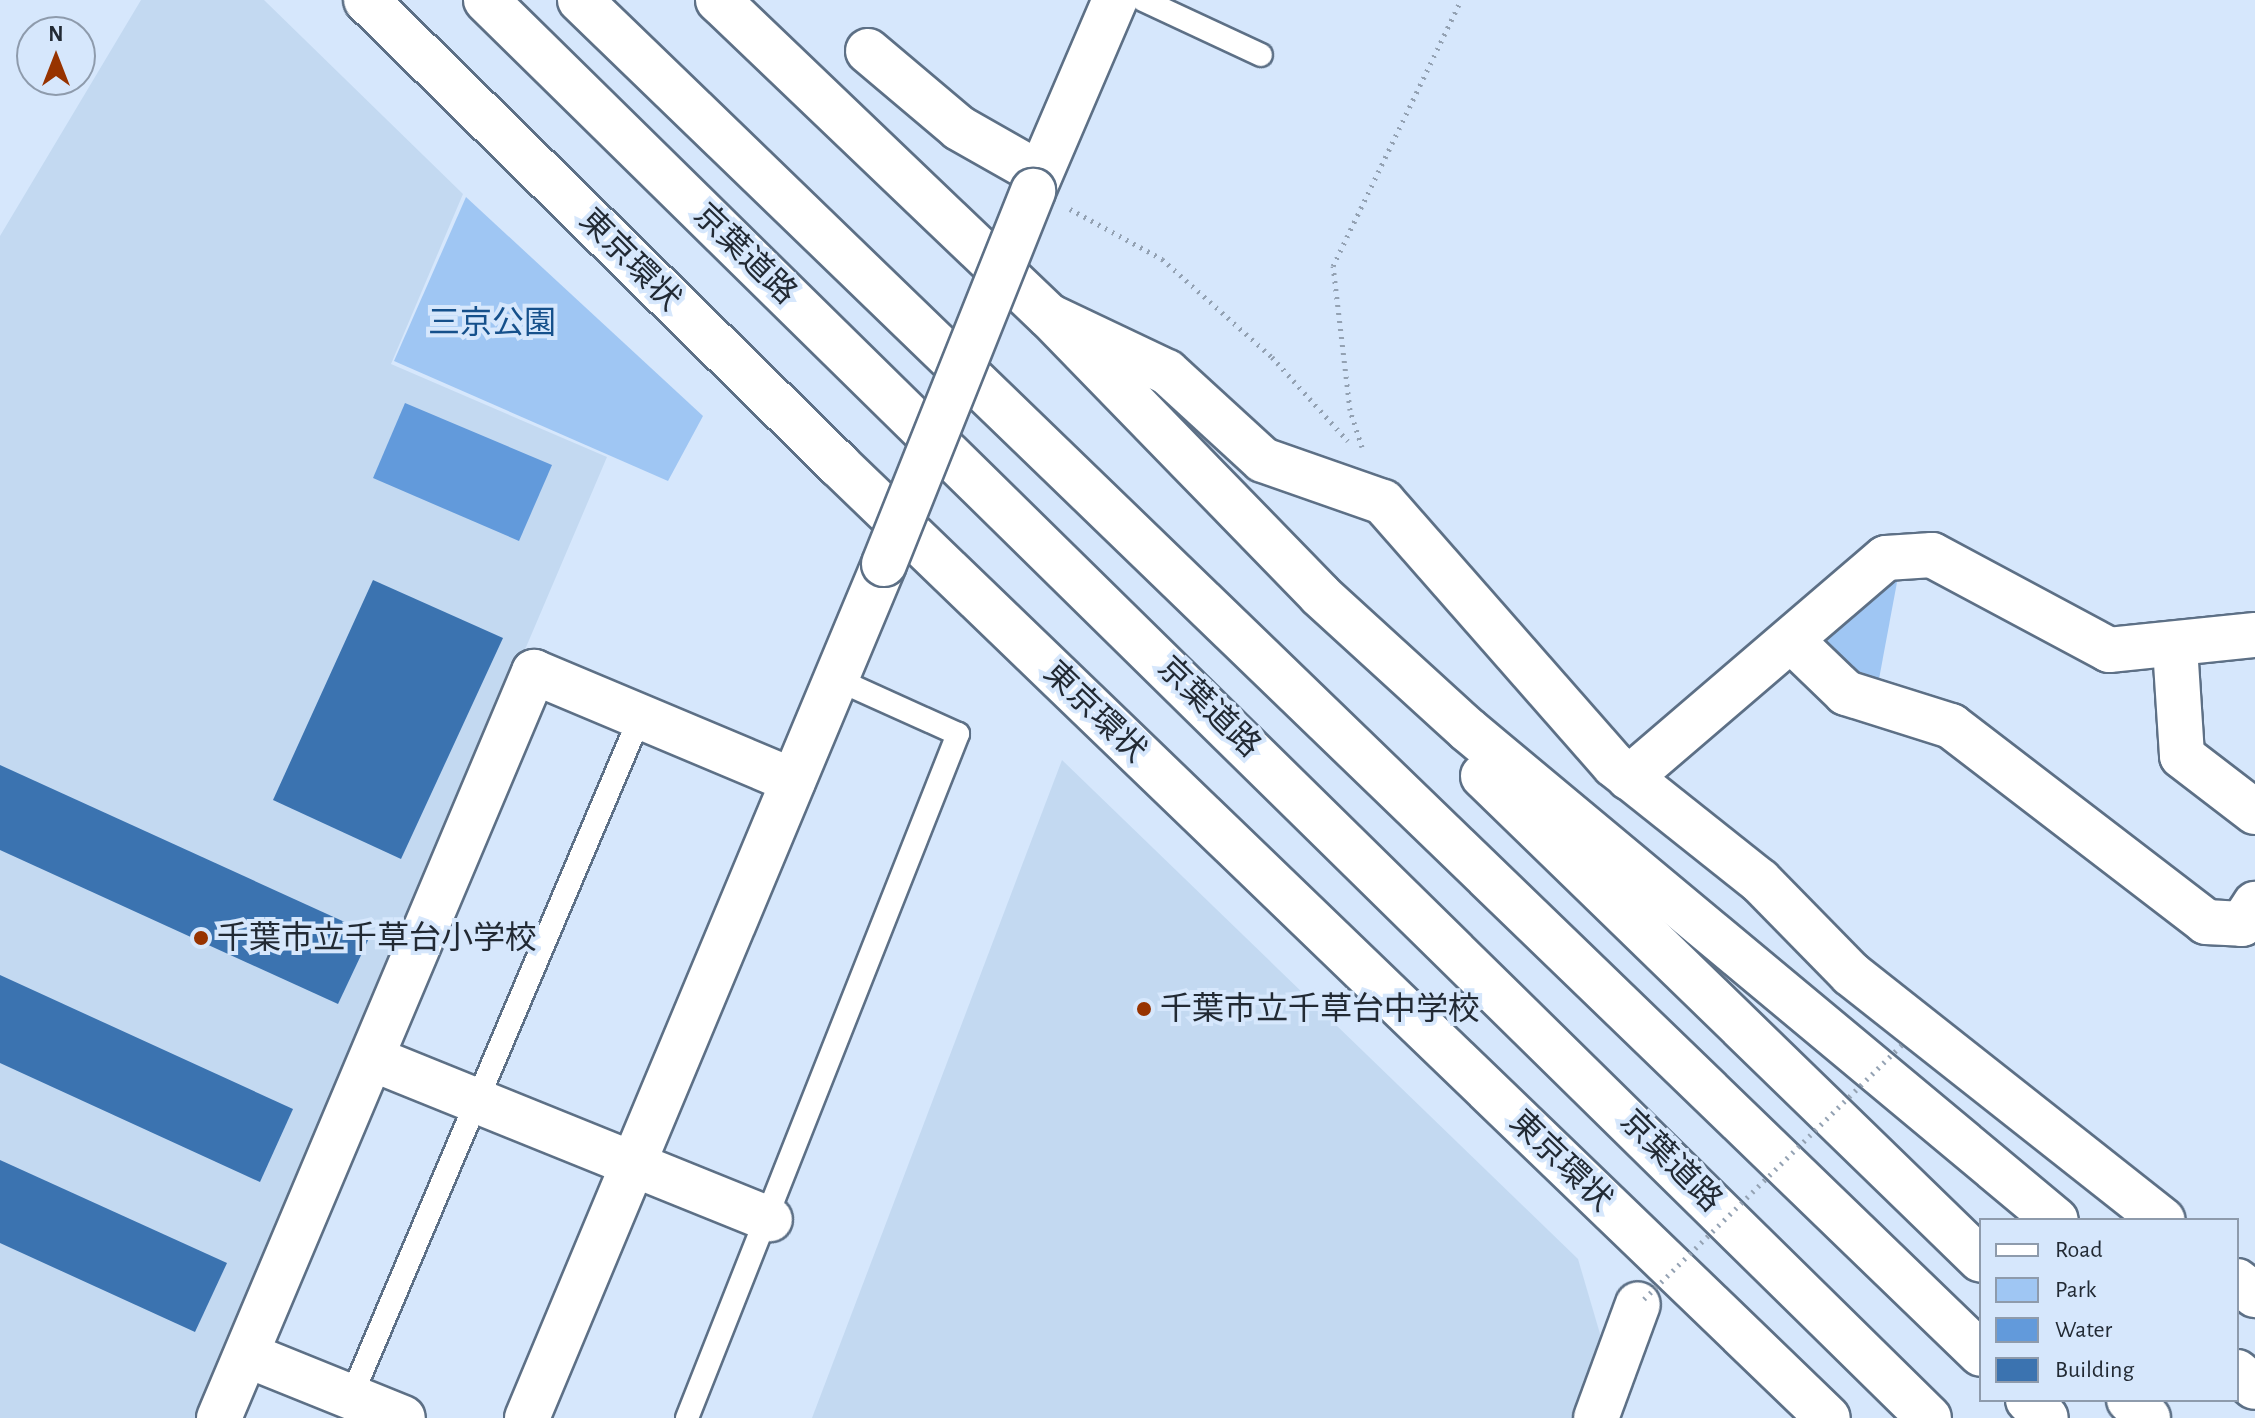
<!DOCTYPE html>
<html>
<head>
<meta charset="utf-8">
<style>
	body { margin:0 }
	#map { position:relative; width:2255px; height:1418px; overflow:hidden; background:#d6e7fc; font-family:"Alegreya Sans","Noto Sans JP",sans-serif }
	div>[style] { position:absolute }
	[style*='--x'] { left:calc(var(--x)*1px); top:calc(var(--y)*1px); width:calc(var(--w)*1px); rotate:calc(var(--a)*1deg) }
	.built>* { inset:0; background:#c3d9f1 }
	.green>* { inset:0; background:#9fc6f3 }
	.water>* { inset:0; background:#629adb }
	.building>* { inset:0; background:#3b73b0 }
	.path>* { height:5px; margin-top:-2.5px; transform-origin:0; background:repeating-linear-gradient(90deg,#93a1b2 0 2px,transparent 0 8px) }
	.roads { filter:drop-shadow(2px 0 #5d7086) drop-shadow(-2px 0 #5d7086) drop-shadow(0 2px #5d7086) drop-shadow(0 -2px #5d7086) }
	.lane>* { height:22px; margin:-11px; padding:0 11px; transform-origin:11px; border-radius:11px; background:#fff }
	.street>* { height:44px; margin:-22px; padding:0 22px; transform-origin:22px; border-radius:22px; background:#fff }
	.highway>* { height:44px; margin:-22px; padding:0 22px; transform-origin:22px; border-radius:22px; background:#fff }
	.path-bridge>* { height:5px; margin-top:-2.5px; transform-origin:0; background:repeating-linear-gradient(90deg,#93a1b2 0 2px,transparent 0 8px) }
	.bridges { filter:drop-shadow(2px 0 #5d7086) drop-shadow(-2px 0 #5d7086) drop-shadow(0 2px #5d7086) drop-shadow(0 -2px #5d7086) }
	.street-bridge>* { height:44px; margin:-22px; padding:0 22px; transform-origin:22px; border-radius:22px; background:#fff }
	.dots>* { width:22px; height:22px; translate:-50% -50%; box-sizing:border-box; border:4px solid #d6e7fc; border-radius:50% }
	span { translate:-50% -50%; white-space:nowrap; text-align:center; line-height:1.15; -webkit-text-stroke:8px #d6e7fc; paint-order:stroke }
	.street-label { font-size:32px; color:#222a34 }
	.park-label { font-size:32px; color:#15508b }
	.poi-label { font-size:32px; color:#222a34 }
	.left { translate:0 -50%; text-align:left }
	.legend { position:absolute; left:1979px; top:1218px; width:260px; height:184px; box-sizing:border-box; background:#d6e7fc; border:2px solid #8e9bac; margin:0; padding:10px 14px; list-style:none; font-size:24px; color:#222a34 }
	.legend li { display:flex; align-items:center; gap:16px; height:40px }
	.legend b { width:40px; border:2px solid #8e9bac }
	.north { position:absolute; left:16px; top:16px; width:80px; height:80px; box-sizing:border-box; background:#d6e7fc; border:2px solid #8e9bac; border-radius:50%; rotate:0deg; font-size:22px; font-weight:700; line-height:32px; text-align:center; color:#222a34 }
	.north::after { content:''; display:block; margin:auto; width:28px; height:36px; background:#973300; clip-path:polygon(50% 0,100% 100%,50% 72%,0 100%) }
</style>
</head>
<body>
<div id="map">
	<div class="built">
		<div style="clip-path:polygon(141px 0,264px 0,463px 194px,391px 364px,607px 457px,198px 1418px,0 1418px,0 236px)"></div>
		<div style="clip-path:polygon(1062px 760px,1578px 1259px,1603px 1344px,1576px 1418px,812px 1418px)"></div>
	</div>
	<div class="green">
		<div style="clip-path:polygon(466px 197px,703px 416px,668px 481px,394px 361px)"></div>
		<div style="clip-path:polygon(1900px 566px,1879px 679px,1839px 664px,1814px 628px)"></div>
	</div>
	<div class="water">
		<div style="clip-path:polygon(405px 403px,552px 465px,519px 541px,373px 478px)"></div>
	</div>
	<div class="building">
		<div style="clip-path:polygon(373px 580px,503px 638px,401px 859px,273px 800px)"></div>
		<div style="clip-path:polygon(0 765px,371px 934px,338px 1004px,0 850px)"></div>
		<div style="clip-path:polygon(0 975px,293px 1109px,260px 1182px,0 1063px)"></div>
		<div style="clip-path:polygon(0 1160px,227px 1263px,195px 1332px,0 1243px)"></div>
	</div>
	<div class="path">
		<div style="--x:1070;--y:209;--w:105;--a:28.5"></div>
		<div style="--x:1162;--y:259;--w:147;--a:41.7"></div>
		<div style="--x:1272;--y:357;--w:113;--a:47.9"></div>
		<div style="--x:1362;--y:447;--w:39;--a:-108"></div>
		<div style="--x:1350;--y:410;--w:145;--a:-96.7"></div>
		<div style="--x:1333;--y:266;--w:295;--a:-64.3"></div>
	</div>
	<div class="roads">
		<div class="lane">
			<div style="--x:1143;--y:0;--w:130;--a:25"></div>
			<div style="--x:351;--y:1397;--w:739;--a:-66.97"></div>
			<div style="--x:687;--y:1418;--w:736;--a:-68.39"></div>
			<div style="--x:958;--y:734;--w:134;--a:-155.7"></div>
		</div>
		<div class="street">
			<div style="--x:868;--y:51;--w:119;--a:40.2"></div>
			<div style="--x:959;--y:128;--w:93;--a:29.6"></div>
			<div style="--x:1033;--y:191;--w:208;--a:-66.8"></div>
			<div style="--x:1051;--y:317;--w:128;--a:25.4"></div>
			<div style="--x:1167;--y:372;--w:130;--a:42.5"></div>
			<div style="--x:1263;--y:460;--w:127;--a:19.3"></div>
			<div style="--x:1383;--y:502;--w:350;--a:48.7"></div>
			<div style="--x:1614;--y:765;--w:186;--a:38.5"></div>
			<div style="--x:1760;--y:881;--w:130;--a:45.6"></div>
			<div style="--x:1851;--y:974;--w:397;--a:38.3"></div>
			<div style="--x:1791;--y:640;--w:76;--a:43.9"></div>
			<div style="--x:1846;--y:693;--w:110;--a:17.4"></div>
			<div style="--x:1951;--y:726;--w:322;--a:37.5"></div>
			<div style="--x:2206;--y:922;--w:36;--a:3"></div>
			<div style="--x:2242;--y:924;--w:24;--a:-57"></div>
			<div style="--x:2175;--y:647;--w:109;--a:86.3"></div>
			<div style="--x:2182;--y:756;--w:92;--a:37.5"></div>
			<div style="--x:1629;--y:778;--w:338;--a:-40.6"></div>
			<div style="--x:1886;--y:558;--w:46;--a:-3.7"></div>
			<div style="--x:1932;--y:555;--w:201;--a:28.2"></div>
			<div style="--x:2109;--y:650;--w:147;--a:-5.9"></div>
			<div style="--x:373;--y:1059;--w:428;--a:22"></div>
			<div style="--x:2237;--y:1281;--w:23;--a:38"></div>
			<div style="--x:247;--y:1355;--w:168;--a:22"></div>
			<div style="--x:219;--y:1418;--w:810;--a:-67.11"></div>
			<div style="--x:534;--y:672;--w:281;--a:22.8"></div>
			<div style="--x:527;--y:1418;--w:926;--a:-67.31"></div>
			<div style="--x:1596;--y:1418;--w:121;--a:-69.8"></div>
		</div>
		<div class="highway">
			<div style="--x:366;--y:0;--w:663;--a:44.51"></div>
			<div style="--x:839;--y:465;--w:1373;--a:43.94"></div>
			<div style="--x:486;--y:0;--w:2023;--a:44.5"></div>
			<div style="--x:580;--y:0;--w:1948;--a:44.02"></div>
			<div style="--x:718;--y:0;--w:458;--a:43.7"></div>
			<div style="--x:1049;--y:316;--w:389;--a:45.8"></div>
			<div style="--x:1320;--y:595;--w:200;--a:42.4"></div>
			<div style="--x:1468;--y:730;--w:765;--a:39.81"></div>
			<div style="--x:1483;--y:776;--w:694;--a:44.18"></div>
			<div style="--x:2237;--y:1372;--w:23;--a:40"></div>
			<div style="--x:2028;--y:1400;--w:25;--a:45"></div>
			<div style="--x:2129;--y:1400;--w:26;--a:43"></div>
		</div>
	</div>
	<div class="path-bridge">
		<div style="--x:1644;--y:1299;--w:363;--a:-44.6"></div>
	</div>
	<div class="bridges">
		<div class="street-bridge">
			<div style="--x:884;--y:564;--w:402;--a:-68.2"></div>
		</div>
	</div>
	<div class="dots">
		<div style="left:201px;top:938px;background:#973300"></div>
		<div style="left:1144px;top:1009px;background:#973300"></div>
	</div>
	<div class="street-label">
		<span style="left:745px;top:254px;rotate:44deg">京葉道路</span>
		<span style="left:630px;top:260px;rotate:45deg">東京環状</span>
		<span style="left:1209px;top:707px;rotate:44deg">京葉道路</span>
		<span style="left:1095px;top:712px;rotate:44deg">東京環状</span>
		<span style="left:1561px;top:1161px;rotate:44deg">東京環状</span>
		<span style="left:1671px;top:1161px;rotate:45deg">京葉道路</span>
	</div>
	<div class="park-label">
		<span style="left:492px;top:323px">三京公園</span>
	</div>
	<div class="poi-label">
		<span class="left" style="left:217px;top:938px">千葉市立千草台小学校</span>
		<span class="left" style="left:1160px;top:1009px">千葉市立千草台中学校</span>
	</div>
	<ul class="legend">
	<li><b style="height:10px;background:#fff"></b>Road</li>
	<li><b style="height:22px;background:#9fc6f3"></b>Park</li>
	<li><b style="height:22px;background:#629adb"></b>Water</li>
	<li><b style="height:22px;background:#3b73b0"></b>Building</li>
	</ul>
	<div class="north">N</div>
</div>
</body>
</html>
